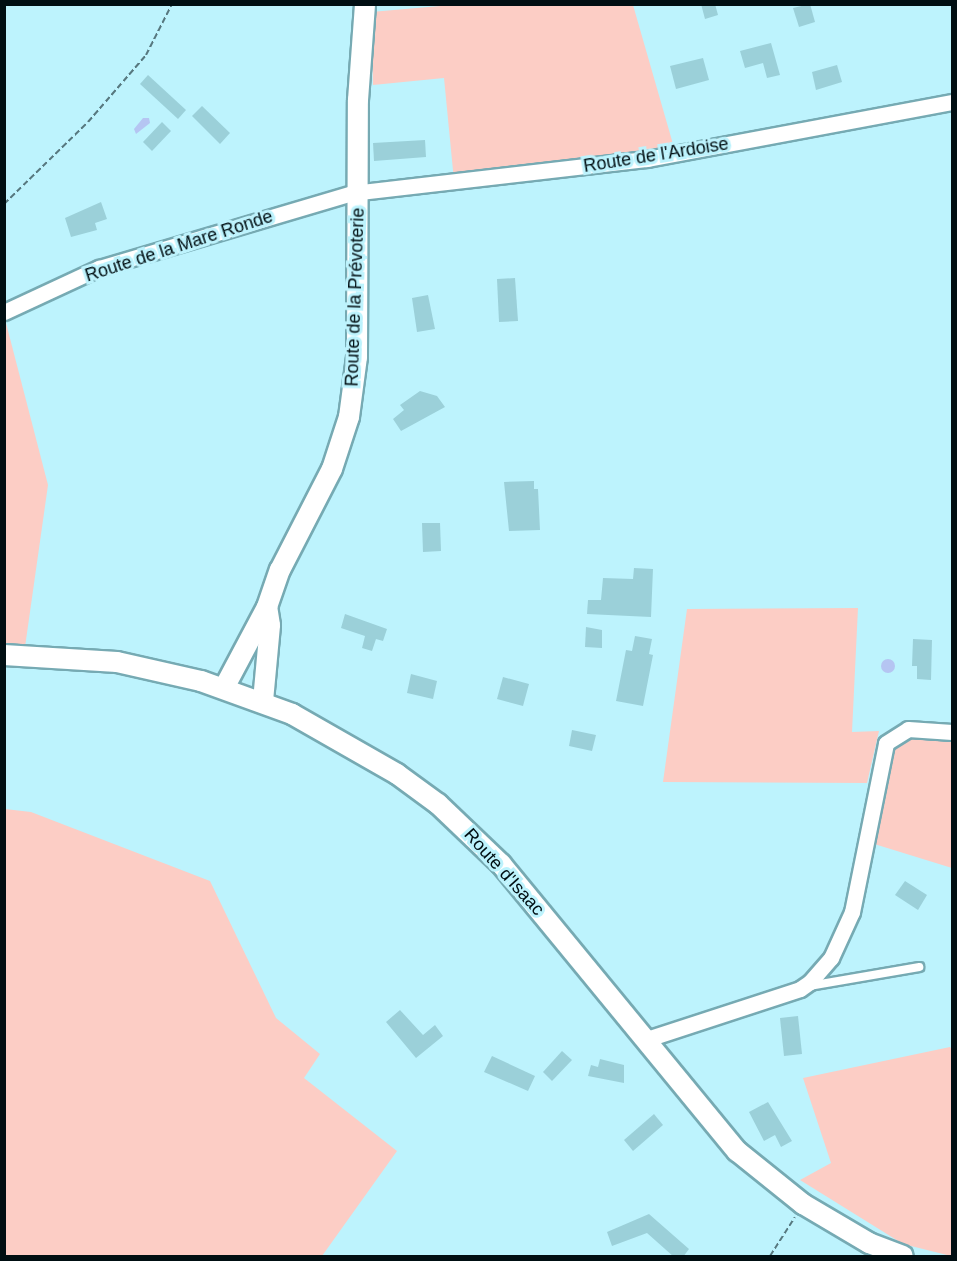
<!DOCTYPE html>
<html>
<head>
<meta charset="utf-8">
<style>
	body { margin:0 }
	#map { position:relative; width:957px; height:1261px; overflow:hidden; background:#bdf3fd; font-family:Helvetica,sans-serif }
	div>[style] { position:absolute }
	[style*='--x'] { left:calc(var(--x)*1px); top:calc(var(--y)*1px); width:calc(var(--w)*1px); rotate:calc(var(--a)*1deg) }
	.green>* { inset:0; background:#fccdc5 }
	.water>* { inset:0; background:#b5c5f2 }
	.round { border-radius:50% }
	.building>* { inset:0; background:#9bd0d9 }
	.path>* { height:2px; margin-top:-1px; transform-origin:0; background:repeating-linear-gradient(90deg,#57787f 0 6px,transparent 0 9px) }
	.roads { filter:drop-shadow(2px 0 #76aab3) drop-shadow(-2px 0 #76aab3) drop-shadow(0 2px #76aab3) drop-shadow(0 -2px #76aab3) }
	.service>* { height:8px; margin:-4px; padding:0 4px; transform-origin:4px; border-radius:4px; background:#fff }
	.minor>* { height:15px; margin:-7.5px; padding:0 7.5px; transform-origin:7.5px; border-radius:7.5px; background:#fff }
	.tertiary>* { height:20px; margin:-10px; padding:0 10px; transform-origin:10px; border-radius:10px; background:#fff }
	span { translate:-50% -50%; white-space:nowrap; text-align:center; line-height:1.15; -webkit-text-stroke:6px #bdf3fd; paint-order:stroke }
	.street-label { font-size:18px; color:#000e12 }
	.frame { position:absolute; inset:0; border:6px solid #000e12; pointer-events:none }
</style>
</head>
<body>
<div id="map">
	<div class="green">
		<div style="clip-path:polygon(463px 4px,633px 5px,677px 158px,455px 191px,444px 78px,373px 85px,371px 12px)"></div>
		<div style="clip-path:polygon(6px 323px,48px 485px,25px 647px,5px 646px)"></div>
		<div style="clip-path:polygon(858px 608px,852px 732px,879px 731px,867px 783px,663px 782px,687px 609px)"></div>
		<div style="clip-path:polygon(904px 735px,952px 737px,952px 868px,871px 843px,892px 744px)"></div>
		<div style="clip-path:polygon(5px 809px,31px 812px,210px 881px,276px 1018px,320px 1054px,304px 1078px,397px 1151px,322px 1256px,5px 1256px)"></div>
		<div style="clip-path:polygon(950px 1047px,952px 1050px,951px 1256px,903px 1244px,800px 1180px,831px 1163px,803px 1078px)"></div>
	</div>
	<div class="water">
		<div style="clip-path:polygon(143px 118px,149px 118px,150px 123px,136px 134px,134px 129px)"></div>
		<div class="round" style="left:881px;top:659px;width:14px;height:14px"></div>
	</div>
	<div class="building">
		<div style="clip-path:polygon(701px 4px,715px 4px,718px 15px,705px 19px)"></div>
		<div style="clip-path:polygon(810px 4px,815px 22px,799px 27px,793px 8px)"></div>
		<div style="clip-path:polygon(771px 43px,780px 75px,767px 78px,763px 63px,745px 68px,740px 51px)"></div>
		<div style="clip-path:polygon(703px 58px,709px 80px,676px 89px,670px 66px)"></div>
		<div style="clip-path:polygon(837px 65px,842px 82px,816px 90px,812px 72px)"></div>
		<div style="clip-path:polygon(148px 75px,186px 110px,178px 119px,140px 84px)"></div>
		<div style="clip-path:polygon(202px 106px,230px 133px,220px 144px,192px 116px)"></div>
		<div style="clip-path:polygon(162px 122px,171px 131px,152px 151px,143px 142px)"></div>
		<div style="clip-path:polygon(425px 140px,426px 157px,374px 161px,373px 143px)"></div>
		<div style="clip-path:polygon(101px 202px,107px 219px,95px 223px,97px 230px,71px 237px,65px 218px)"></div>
		<div style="clip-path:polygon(515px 278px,518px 321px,499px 322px,497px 279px)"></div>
		<div style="clip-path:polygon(428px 295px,435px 329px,417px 332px,412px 298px)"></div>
		<div style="clip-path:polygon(420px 391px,437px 396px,445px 407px,401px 431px,393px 419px,404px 410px,400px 405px)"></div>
		<div style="clip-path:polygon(534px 481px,534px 489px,538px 489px,540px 530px,509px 531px,504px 482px)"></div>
		<div style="clip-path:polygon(422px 523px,440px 523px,441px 551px,423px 552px)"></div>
		<div style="clip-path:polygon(634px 568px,653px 569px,651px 617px,587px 614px,588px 600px,601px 600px,603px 578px,633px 579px)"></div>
		<div style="clip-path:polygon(345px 614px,387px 629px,383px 641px,376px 639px,372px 651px,362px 648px,365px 636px,341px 628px)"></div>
		<div style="clip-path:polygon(586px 627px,602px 630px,602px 648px,585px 647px)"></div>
		<div style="clip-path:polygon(635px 636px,652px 639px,649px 654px,653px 655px,643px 706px,616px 701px,626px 650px,632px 651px)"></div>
		<div style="clip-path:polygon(913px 639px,932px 640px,931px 680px,917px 679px,917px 666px,912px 666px)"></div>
		<div style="clip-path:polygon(411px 674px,437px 681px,433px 699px,407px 693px)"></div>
		<div style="clip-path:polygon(503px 677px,529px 684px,523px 706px,497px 699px)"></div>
		<div style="clip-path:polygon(572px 730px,596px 735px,592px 751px,569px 746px)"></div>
		<div style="clip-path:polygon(905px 881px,927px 895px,918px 910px,895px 895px)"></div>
		<div style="clip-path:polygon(400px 1010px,423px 1035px,435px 1025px,443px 1036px,416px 1058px,386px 1022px)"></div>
		<div style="clip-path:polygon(798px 1016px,802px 1054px,784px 1056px,780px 1018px)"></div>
		<div style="clip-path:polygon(562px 1051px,572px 1060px,552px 1081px,543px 1072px)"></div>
		<div style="clip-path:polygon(492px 1056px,535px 1076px,528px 1091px,484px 1072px)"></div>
		<div style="clip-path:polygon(600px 1059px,624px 1065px,624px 1083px,588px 1076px,591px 1065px,598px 1067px)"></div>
		<div style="clip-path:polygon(768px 1102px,792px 1141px,781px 1147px,775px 1135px,764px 1141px,749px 1112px)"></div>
		<div style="clip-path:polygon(654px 1114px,663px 1125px,633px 1151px,624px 1140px)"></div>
		<div style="clip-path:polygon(649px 1214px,689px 1249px,683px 1257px,674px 1257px,647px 1233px,612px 1246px,607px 1232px)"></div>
	</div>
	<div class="path">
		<div style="--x:4;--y:204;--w:117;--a:-44.3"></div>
		<div style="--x:88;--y:122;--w:89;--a:-49.1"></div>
		<div style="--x:146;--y:55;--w:57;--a:-63"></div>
		<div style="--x:770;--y:1256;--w:46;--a:-57.3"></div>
	</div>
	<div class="roads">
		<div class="service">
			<div style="--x:809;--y:986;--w:112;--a:-9.8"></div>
		</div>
		<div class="minor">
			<div style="--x:4;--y:312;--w:105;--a:-24.9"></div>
			<div style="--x:99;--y:268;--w:264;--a:-16.5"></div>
			<div style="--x:352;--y:193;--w:297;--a:-6.6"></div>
			<div style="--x:647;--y:159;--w:310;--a:-10.6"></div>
			<div style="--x:644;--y:1040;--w:164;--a:-18.1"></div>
			<div style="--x:800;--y:989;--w:12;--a:-35"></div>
			<div style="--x:810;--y:982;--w:32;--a:-49"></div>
			<div style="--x:831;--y:958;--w:51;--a:-65.5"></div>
			<div style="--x:852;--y:912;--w:172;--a:-78.6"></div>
			<div style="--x:886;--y:743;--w:26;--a:-32"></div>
			<div style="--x:908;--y:729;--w:44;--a:3.9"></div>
		</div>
		<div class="tertiary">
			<div style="--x:4;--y:655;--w:113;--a:3.5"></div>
			<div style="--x:117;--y:662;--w:86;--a:12.7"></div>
			<div style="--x:201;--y:681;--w:97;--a:19.9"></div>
			<div style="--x:292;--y:714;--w:121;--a:29.7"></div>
			<div style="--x:397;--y:774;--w:51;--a:36.2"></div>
			<div style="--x:438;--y:804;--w:87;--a:43.6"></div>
			<div style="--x:501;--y:864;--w:372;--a:50.6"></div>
			<div style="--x:737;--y:1151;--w:85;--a:38.8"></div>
			<div style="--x:803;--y:1204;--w:77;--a:30.6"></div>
			<div style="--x:869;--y:1243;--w:36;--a:21"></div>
			<div style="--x:224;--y:688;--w:92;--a:-62"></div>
			<div style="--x:267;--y:607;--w:39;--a:-71"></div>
			<div style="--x:280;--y:570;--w:114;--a:-62.8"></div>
			<div style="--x:332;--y:469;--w:55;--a:-71.9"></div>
			<div style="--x:349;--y:417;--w:61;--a:-82.4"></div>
			<div style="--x:357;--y:357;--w:257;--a:-89.8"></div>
			<div style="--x:358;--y:100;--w:96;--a:-85.8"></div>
			<div style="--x:263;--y:701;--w:76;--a:-84.7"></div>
			<div style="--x:270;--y:625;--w:18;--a:-99"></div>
		</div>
	</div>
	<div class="street-label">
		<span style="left:656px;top:155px;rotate:-9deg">Route de l'Ardoise</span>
		<span style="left:179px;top:246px;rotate:-18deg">Route de la Mare Ronde</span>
		<span style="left:355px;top:297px;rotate:-88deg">Route de la Prévoterie</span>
		<span style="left:504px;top:872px;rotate:48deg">Route d'Isaac</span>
	</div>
	<div class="frame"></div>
</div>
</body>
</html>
